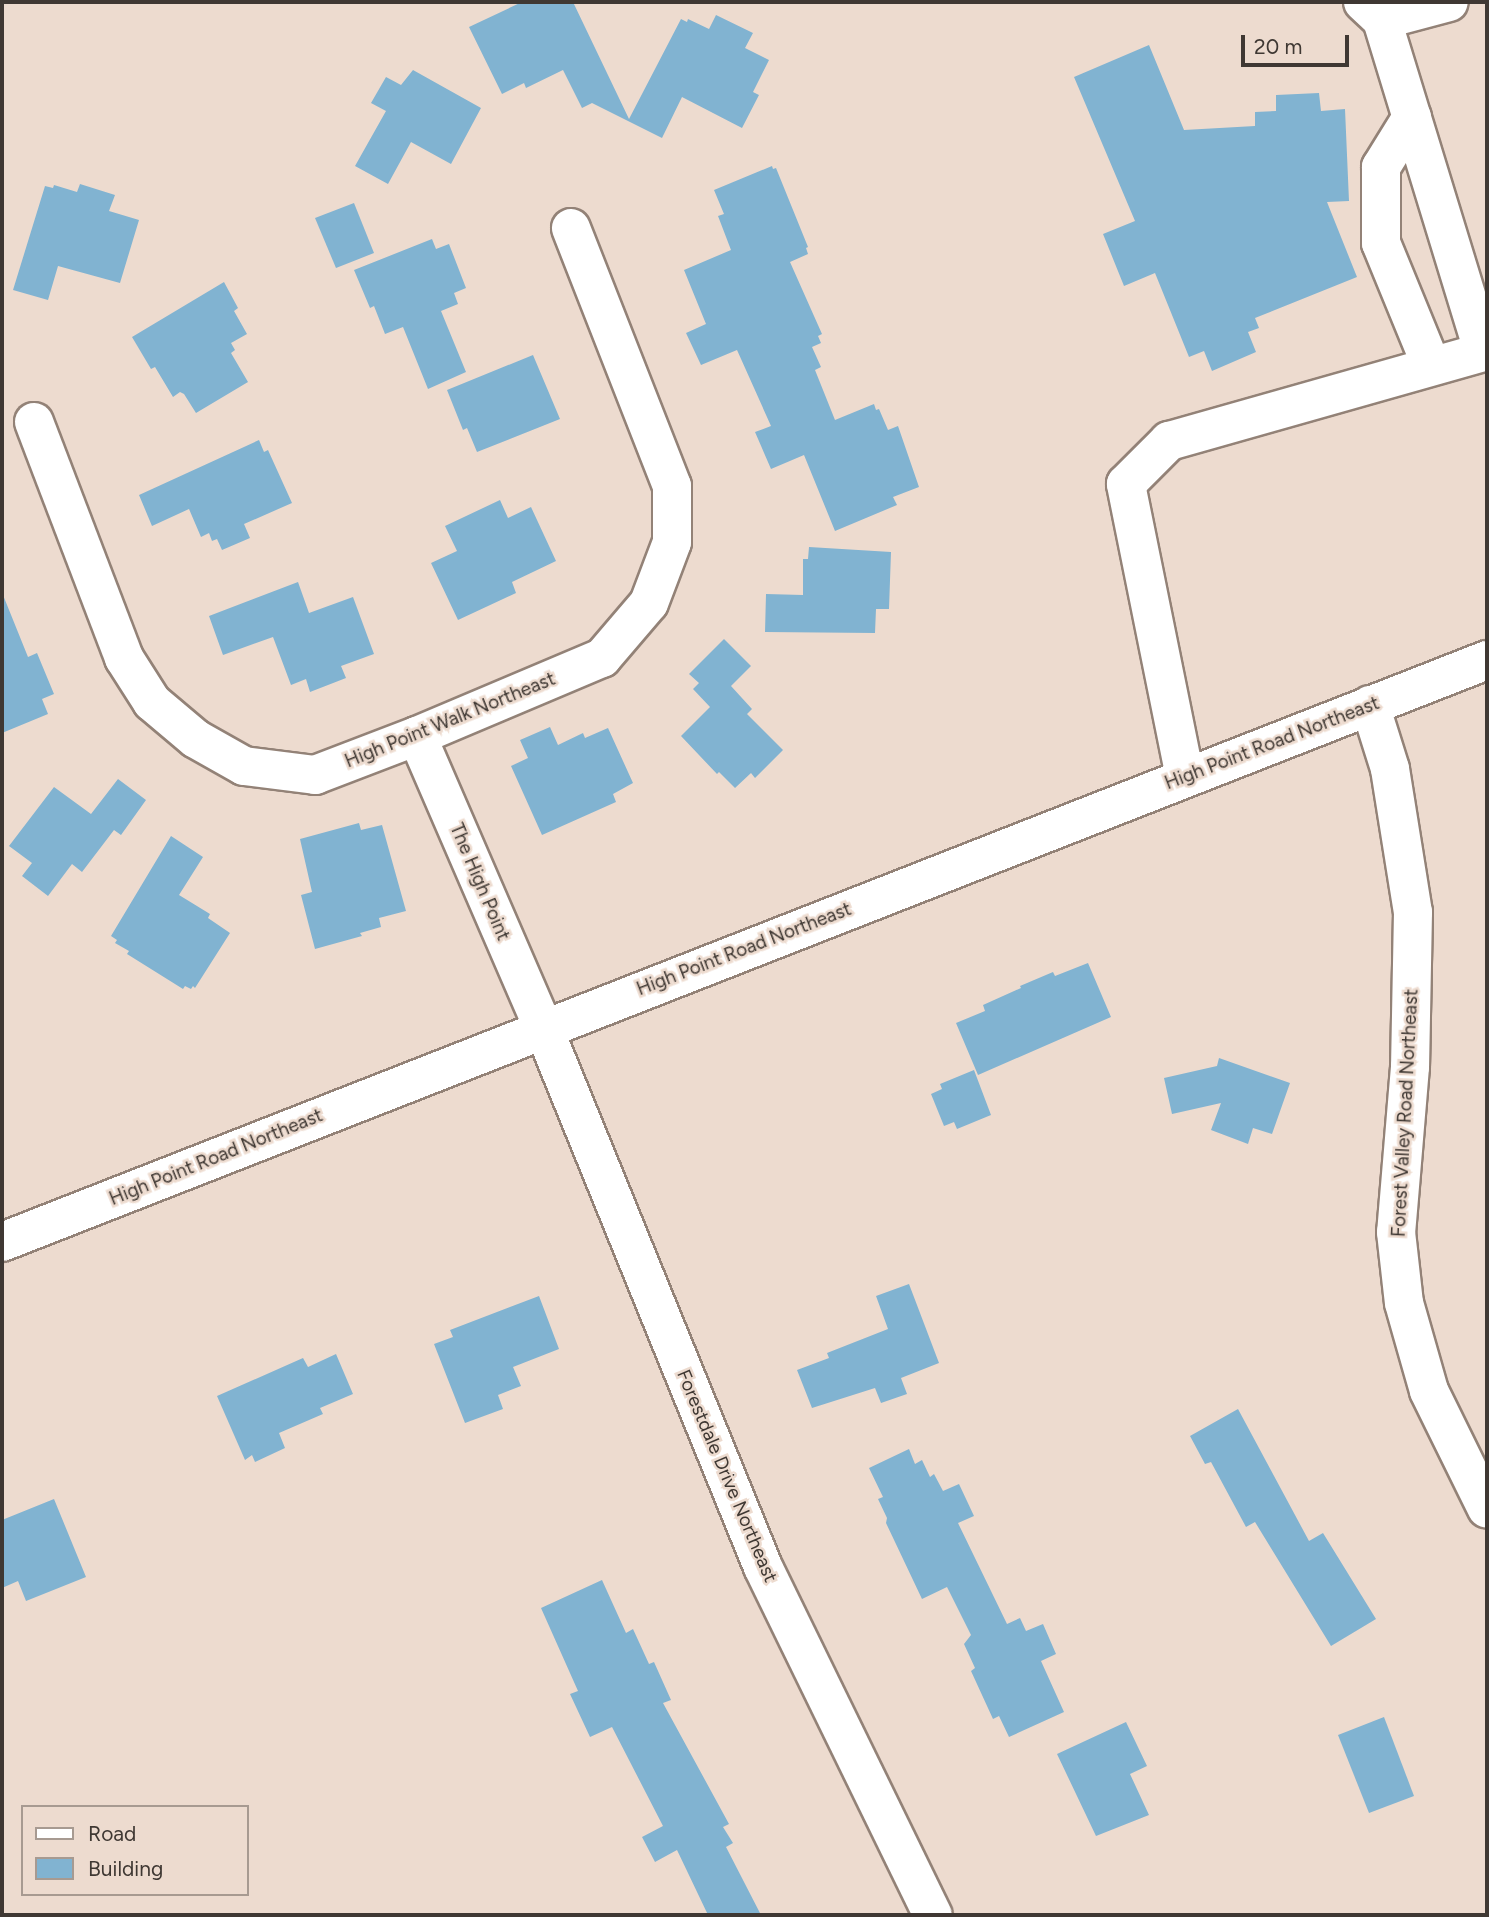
<!DOCTYPE html>
<html>
<head>
<meta charset="utf-8">
<style>
	body { margin:0 }
	#map { position:relative; width:1489px; height:1917px; overflow:hidden; background:#eddbcf; font-family:Figtree,sans-serif }
	div>[style] { position:absolute }
	[style*='--x'] { left:calc(var(--x)*1px); top:calc(var(--y)*1px); width:calc(var(--w)*1px); rotate:calc(var(--a)*1deg) }
	.building>* { inset:0; background:#81b3d1 }
	.roads { filter:drop-shadow(2px 0 #938277) drop-shadow(-2px 0 #938277) drop-shadow(0 2px #938277) drop-shadow(0 -2px #938277) }
	.minor>* { height:38px; margin:-19px; padding:0 19px; transform-origin:19px; border-radius:19px; background:#fff }
	span { translate:-50% -50%; white-space:nowrap; text-align:center; line-height:1.15; -webkit-text-stroke:5px #eddbcf; paint-order:stroke }
	.street-label { font-size:19px; color:#3f3833 }
	.frame { position:absolute; inset:0; border:4px solid #3f3833; pointer-events:none }
	.legend { position:absolute; left:21px; top:1805px; width:228px; height:91px; box-sizing:border-box; background:#eddbcf; border:2px solid #a79a91; margin:0; padding:9px 12px; list-style:none; font-size:21px; color:#3f3833 }
	.legend li { display:flex; align-items:center; gap:14px; height:35px }
	.legend b { width:35px; border:2px solid #a79a91 }
	.scale { position:absolute; left:1241px; top:35px; width:108px; height:32px; box-sizing:border-box; border:4px solid #3f3833; border-top:0; padding-left:9px; font-size:21px; line-height:24px; white-space:nowrap; color:#3f3833; -webkit-text-stroke:5px #eddbcf; paint-order:stroke }
</style>
</head>
<body>
<div id="map">
	<div class="building">
		<div style="clip-path:polygon(522px 2px,573px 2px,629px 119px,681px 19px,687px 22px,688px 19px,709px 29px,716px 15px,753px 33px,745px 48px,769px 60px,753px 92px,759px 95px,742px 128px,682px 97px,662px 138px,592px 103px,582px 108px,563px 70px,526px 88px,524px 83px,502px 94px,469px 27px)"></div>
		<div style="clip-path:polygon(1149px 45px,1184px 130px,1255px 126px,1255px 112px,1276px 111px,1276px 95px,1319px 93px,1321px 111px,1345px 109px,1349px 201px,1327px 202px,1357px 277px,1255px 318px,1259px 328px,1248px 332px,1256px 352px,1212px 371px,1204px 351px,1189px 357px,1155px 273px,1124px 286px,1103px 234px,1135px 221px,1074px 77px)"></div>
		<div style="clip-path:polygon(413px 70px,481px 108px,451px 164px,411px 142px,388px 184px,355px 166px,386px 111px,371px 103px,386px 77px,401px 85px)"></div>
		<div style="clip-path:polygon(772px 166px,773px 169px,776px 168px,808px 247px,806px 248px,808px 254px,790px 262px,822px 334px,818px 336px,821px 343px,812px 347px,821px 367px,815px 370px,835px 420px,874px 404px,876px 410px,879px 409px,888px 430px,898px 426px,919px 487px,893px 497px,897px 505px,835px 531px,804px 455px,771px 469px,755px 432px,771px 426px,737px 350px,701px 365px,686px 333px,706px 324px,684px 270px,731px 250px,718px 216px,724px 214px,714px 190px)"></div>
		<div style="clip-path:polygon(80px 184px,115px 195px,109px 211px,139px 220px,120px 283px,58px 266px,48px 300px,13px 290px,45px 186px,53px 188px,54px 185px,77px 192px)"></div>
		<div style="clip-path:polygon(354px 203px,374px 253px,336px 268px,315px 218px)"></div>
		<div style="clip-path:polygon(432px 239px,436px 249px,449px 244px,466px 288px,454px 293px,458px 304px,441px 311px,466px 372px,428px 389px,403px 327px,385px 334px,374px 306px,370px 308px,354px 270px)"></div>
		<div style="clip-path:polygon(224px 282px,238px 308px,234px 311px,247px 334px,231px 343px,235px 350px,231px 353px,248px 382px,196px 413px,184px 394px,180px 392px,173px 397px,155px 367px,151px 369px,132px 337px)"></div>
		<div style="clip-path:polygon(533px 355px,560px 419px,477px 452px,467px 428px,463px 430px,447px 390px)"></div>
		<div style="clip-path:polygon(259px 440px,264px 452px,268px 450px,292px 503px,244px 524px,250px 538px,222px 550px,217px 539px,212px 541px,209px 533px,201px 537px,189px 509px,152px 526px,139px 495px)"></div>
		<div style="clip-path:polygon(500px 500px,508px 518px,531px 507px,556px 561px,512px 582px,516px 593px,458px 620px,431px 563px,457px 551px,445px 526px)"></div>
		<div style="clip-path:polygon(809px 547px,891px 552px,889px 609px,876px 609px,875px 633px,765px 632px,766px 594px,803px 595px,803px 559px,808px 559px)"></div>
		<div style="clip-path:polygon(298px 582px,309px 613px,353px 597px,374px 654px,341px 666px,346px 678px,310px 692px,306px 679px,291px 685px,273px 637px,223px 655px,209px 616px)"></div>
		<div style="clip-path:polygon(3px 595px,28px 657px,37px 653px,54px 694px,42px 699px,48px 714px,2px 733px)"></div>
		<div style="clip-path:polygon(724px 639px,751px 666px,731px 686px,752px 709px,747px 714px,783px 750px,755px 778px,751px 773px,735px 788px,719px 772px,717px 774px,681px 736px,710px 707px,693px 689px,699px 683px,689px 674px)"></div>
		<div style="clip-path:polygon(550px 727px,558px 745px,583px 733px,585px 738px,608px 728px,633px 783px,613px 794px,616px 802px,542px 835px,511px 766px,528px 758px,520px 740px)"></div>
		<div style="clip-path:polygon(118px 779px,146px 800px,121px 835px,114px 830px,82px 872px,72px 864px,48px 896px,22px 876px,32px 863px,9px 846px,54px 787px,91px 814px)"></div>
		<div style="clip-path:polygon(359px 823px,361px 830px,382px 825px,406px 911px,379px 918px,381px 927px,360px 933px,362px 936px,315px 949px,301px 895px,312px 892px,300px 839px)"></div>
		<div style="clip-path:polygon(171px 836px,203px 857px,179px 895px,210px 914px,208px 918px,230px 933px,195px 988px,193px 986px,191px 989px,185px 986px,183px 989px,127px 954px,129px 951px,115px 943px,117px 940px,111px 936px)"></div>
		<div style="clip-path:polygon(1088px 963px,1111px 1017px,978px 1075px,956px 1023px,985px 1011px,983px 1005px,1021px 988px,1020px 986px,1053px 972px,1055px 976px)"></div>
		<div style="clip-path:polygon(1219px 1058px,1290px 1083px,1272px 1134px,1253px 1128px,1248px 1144px,1211px 1130px,1221px 1103px,1172px 1114px,1164px 1078px,1217px 1066px)"></div>
		<div style="clip-path:polygon(974px 1070px,991px 1115px,957px 1129px,954px 1122px,944px 1126px,931px 1094px,942px 1089px,940px 1084px)"></div>
		<div style="clip-path:polygon(909px 1284px,939px 1363px,901px 1378px,907px 1394px,881px 1403px,875px 1388px,812px 1408px,797px 1370px,829px 1358px,827px 1353px,888px 1329px,876px 1296px)"></div>
		<div style="clip-path:polygon(539px 1296px,559px 1349px,513px 1367px,521px 1386px,498px 1395px,503px 1409px,465px 1423px,434px 1344px,453px 1337px,450px 1330px)"></div>
		<div style="clip-path:polygon(336px 1354px,353px 1394px,320px 1408px,323px 1414px,279px 1433px,285px 1448px,255px 1462px,252px 1455px,245px 1460px,217px 1396px,303px 1358px,308px 1367px)"></div>
		<div style="clip-path:polygon(1238px 1409px,1309px 1541px,1323px 1533px,1376px 1619px,1331px 1646px,1255px 1522px,1246px 1527px,1211px 1462px,1205px 1464px,1190px 1436px)"></div>
		<div style="clip-path:polygon(909px 1449px,915px 1464px,922px 1460px,930px 1477px,934px 1474px,943px 1491px,959px 1484px,974px 1516px,958px 1523px,1007px 1624px,1020px 1618px,1026px 1631px,1043px 1624px,1056px 1654px,1041px 1661px,1064px 1712px,1009px 1737px,999px 1716px,993px 1719px,971px 1671px,975px 1668px,964px 1644px,971px 1635px,947px 1587px,922px 1599px,886px 1523px,887px 1518px,878px 1499px,883px 1497px,869px 1468px)"></div>
		<div style="clip-path:polygon(54px 1499px,86px 1577px,26px 1601px,18px 1581px,2px 1588px,2px 1520px)"></div>
		<div style="clip-path:polygon(602px 1580px,626px 1633px,633px 1629px,649px 1664px,654px 1662px,671px 1700px,663px 1703px,729px 1824px,723px 1827px,733px 1843px,726px 1847px,761px 1915px,708px 1915px,677px 1850px,655px 1862px,642px 1837px,663px 1826px,612px 1727px,590px 1737px,570px 1694px,578px 1691px,541px 1608px)"></div>
		<div style="clip-path:polygon(1384px 1717px,1414px 1796px,1369px 1813px,1338px 1735px)"></div>
		<div style="clip-path:polygon(1126px 1722px,1147px 1766px,1130px 1774px,1149px 1815px,1096px 1836px,1057px 1754px)"></div>
	</div>
	<div class="roads">
		<div class="minor">
			<div style="--x:1363;--y:2;--w:26;--a:43"></div>
			<div style="--x:1382;--y:20;--w:346;--a:73"></div>
			<div style="--x:1382;--y:20;--w:69;--a:-15"></div>
			<div style="--x:1412;--y:117;--w:59;--a:121.8"></div>
			<div style="--x:1381;--y:167;--w:76;--a:90"></div>
			<div style="--x:1381;--y:243;--w:132;--a:67.7"></div>
			<div style="--x:34;--y:422;--w:253;--a:69.1"></div>
			<div style="--x:124;--y:658;--w:52;--a:57.5"></div>
			<div style="--x:152;--y:702;--w:57;--a:40.1"></div>
			<div style="--x:196;--y:739;--w:55;--a:29.4"></div>
			<div style="--x:244;--y:766;--w:72;--a:7.2"></div>
			<div style="--x:315;--y:775;--w:109;--a:-20.9"></div>
			<div style="--x:417;--y:736;--w:201;--a:-22.9"></div>
			<div style="--x:602;--y:658;--w:72;--a:-49.5"></div>
			<div style="--x:649;--y:603;--w:65;--a:-69.3"></div>
			<div style="--x:672;--y:542;--w:56;--a:-90"></div>
			<div style="--x:672;--y:486;--w:277;--a:-111.4"></div>
			<div style="--x:1370;--y:705;--w:67;--a:72.6"></div>
			<div style="--x:1390;--y:769;--w:145;--a:80.9"></div>
			<div style="--x:1413;--y:912;--w:155;--a:91.1"></div>
			<div style="--x:1410;--y:1067;--w:166;--a:94.8"></div>
			<div style="--x:1396;--y:1232;--w:71;--a:83.6"></div>
			<div style="--x:1404;--y:1303;--w:91;--a:74.1"></div>
			<div style="--x:1429;--y:1391;--w:131;--a:63.8"></div>
			<div style="--x:417;--y:736;--w:317;--a:66.6"></div>
			<div style="--x:543;--y:1027;--w:583;--a:67.83"></div>
			<div style="--x:763;--y:1567;--w:387;--a:64"></div>
			<div style="--x:1185;--y:777;--w:299;--a:-101.4"></div>
			<div style="--x:1126;--y:484;--w:61;--a:-45"></div>
			<div style="--x:1169;--y:441;--w:330;--a:-15.8"></div>
			<div style="--x:2;--y:1242;--w:1595;--a:-21.4"></div>
		</div>
	</div>
	<div class="street-label">
		<span style="left:450px;top:720px;rotate:-22deg">High Point Walk Northeast</span>
		<span style="left:1272px;top:743px;rotate:-21deg">High Point Road Northeast</span>
		<span style="left:480px;top:882px;rotate:67deg">The High Point</span>
		<span style="left:744px;top:949px;rotate:-21deg">High Point Road Northeast</span>
		<span style="left:1405px;top:1113px;rotate:-87deg">Forest Valley Road Northeast</span>
		<span style="left:216px;top:1157px;rotate:-22deg">High Point Road Northeast</span>
		<span style="left:727px;top:1476px;rotate:67deg">Forestdale Drive Northeast</span>
	</div>
	<div class="frame"></div>
	<ul class="legend">
	<li><b style="height:9px;background:#fff"></b>Road</li>
	<li><b style="height:19px;background:#81b3d1"></b>Building</li>
	</ul>
	<div class="scale">20 m</div>
</div>
</body>
</html>
